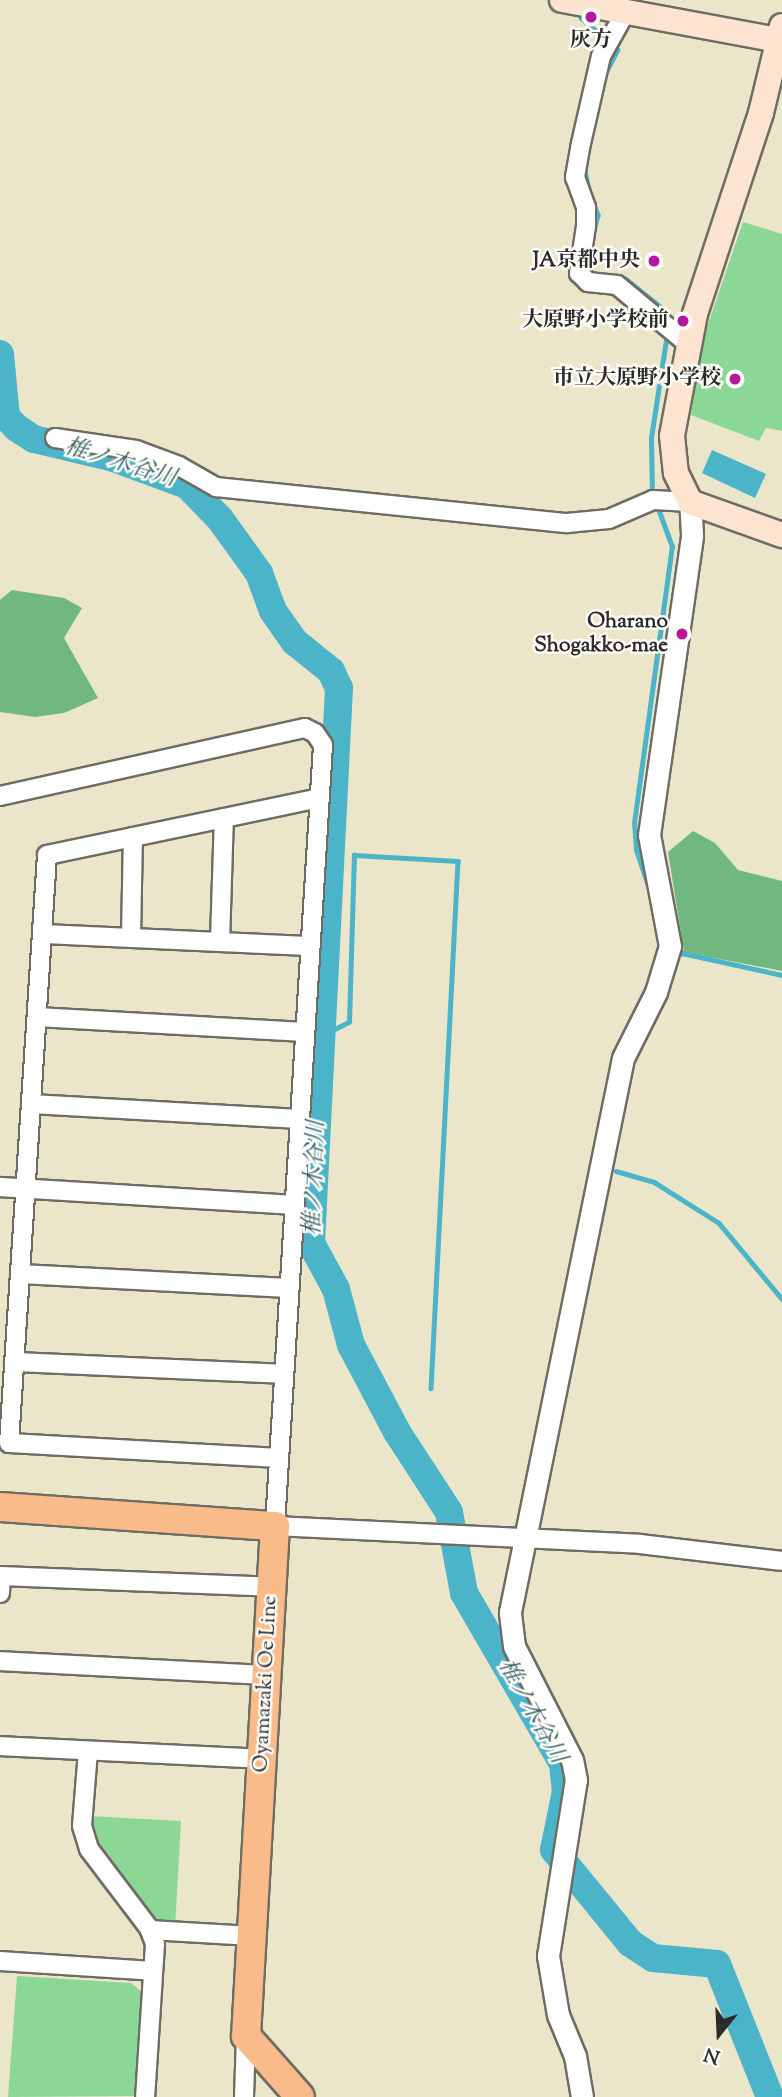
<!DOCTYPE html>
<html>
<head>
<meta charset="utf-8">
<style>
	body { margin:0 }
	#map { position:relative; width:782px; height:2097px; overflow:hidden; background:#ebe6ca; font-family:"Sorts Mill Goudy","Noto Serif JP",serif }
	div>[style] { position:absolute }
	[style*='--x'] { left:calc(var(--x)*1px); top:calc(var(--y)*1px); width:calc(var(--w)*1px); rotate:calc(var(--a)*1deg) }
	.green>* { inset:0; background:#8bd896 }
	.forest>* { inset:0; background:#70b87f }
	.water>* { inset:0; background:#4bb4c9 }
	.stream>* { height:4.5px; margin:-2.25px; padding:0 2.25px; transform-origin:2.25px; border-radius:2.25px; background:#4bb4c9 }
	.river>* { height:28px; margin:-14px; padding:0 14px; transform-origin:14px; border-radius:14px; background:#4bb4c9 }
	.roads { filter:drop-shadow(2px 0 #6e6c63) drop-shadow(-2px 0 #6e6c63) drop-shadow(0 2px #6e6c63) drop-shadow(0 -2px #6e6c63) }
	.minor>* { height:18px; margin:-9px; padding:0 9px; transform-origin:9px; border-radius:9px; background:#fff }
	.tertiary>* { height:21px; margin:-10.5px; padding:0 10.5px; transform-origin:10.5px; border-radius:10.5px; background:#fff }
	.secondary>* { height:24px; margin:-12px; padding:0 12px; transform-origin:12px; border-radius:12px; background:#fde4d1 }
	.primary>* { height:28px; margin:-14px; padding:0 14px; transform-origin:14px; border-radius:14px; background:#fabb8b }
	.dots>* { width:19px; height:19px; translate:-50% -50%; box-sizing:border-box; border:4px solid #fdfcf7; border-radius:50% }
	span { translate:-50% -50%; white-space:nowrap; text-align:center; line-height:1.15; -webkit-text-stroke:5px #fdfcf7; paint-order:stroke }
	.poi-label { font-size:21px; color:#2b2b2b; font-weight:700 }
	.right { translate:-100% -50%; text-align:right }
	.street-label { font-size:21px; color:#2b2b2b }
	.water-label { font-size:23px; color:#38626a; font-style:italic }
	.north { position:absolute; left:684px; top:1999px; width:70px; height:70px; -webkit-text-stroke:5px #fdfcf7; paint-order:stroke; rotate:198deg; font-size:19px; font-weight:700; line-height:28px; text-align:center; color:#2b2b2b }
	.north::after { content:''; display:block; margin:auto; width:24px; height:32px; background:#2b2b2b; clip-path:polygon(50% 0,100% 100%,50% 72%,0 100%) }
</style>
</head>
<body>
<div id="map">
	<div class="green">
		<div style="clip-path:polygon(743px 222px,782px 234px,782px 431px,766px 428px,759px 441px,691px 415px,703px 339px)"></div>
		<div style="clip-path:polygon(89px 1816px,181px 1821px,175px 1928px,159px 1927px,92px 1838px)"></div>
		<div style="clip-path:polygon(17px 1976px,131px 1983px,142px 1992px,135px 2096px,8px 2097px)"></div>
	</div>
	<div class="forest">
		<div style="clip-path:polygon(12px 590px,64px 598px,82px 608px,64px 638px,98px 698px,64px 713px,35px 717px,0 712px,0 600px)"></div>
		<div style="clip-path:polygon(693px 831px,715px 843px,738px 870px,782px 881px,782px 971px,684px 952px,668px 852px)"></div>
	</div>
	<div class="water">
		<div style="clip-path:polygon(712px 450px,766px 474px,755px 498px,702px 473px)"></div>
	</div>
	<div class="stream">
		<div style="--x:581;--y:18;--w:31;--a:40"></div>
		<div style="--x:606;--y:72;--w:25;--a:-63"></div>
		<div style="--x:617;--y:50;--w:6;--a:-135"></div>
		<div style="--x:584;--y:165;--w:26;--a:79"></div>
		<div style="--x:593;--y:202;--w:14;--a:69"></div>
		<div style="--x:598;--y:215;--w:16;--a:104"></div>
		<div style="--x:617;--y:277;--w:9;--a:13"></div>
		<div style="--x:626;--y:279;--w:53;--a:38.8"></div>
		<div style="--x:667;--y:312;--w:10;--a:73"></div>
		<div style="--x:652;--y:495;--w:57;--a:-91"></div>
		<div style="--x:651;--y:438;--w:105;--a:-81.3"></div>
		<div style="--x:650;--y:892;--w:44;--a:-108.4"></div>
		<div style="--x:636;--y:850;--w:27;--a:-94"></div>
		<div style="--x:634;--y:823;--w:279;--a:-82.2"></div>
		<div style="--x:672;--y:547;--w:44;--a:-110.1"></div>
		<div style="--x:677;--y:946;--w:9;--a:54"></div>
		<div style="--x:682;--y:953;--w:102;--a:12.4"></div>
		<div style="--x:321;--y:1036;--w:31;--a:-27"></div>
		<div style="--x:349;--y:1022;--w:167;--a:-88.3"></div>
		<div style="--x:354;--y:855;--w:104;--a:3.3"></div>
		<div style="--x:458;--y:861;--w:528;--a:92.93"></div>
		<div style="--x:616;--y:1171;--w:40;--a:16"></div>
		<div style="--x:654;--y:1182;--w:77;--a:32.2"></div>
		<div style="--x:719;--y:1223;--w:99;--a:50.3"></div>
	</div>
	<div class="river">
		<div style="--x:0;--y:354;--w:63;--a:84.6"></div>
		<div style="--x:6;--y:417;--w:16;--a:45"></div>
		<div style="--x:17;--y:428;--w:20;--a:33"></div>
		<div style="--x:34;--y:439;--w:82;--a:13.4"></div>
		<div style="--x:114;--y:458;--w:78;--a:20.3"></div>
		<div style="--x:187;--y:485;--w:47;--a:45.9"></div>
		<div style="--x:220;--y:519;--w:67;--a:54.2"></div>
		<div style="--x:259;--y:573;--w:40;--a:69.8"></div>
		<div style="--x:273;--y:611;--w:38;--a:55"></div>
		<div style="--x:295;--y:642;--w:46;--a:38.9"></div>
		<div style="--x:331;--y:671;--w:19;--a:65"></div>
		<div style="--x:339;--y:688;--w:556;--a:92.89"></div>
		<div style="--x:311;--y:1243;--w:52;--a:61.5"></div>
		<div style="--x:336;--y:1289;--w:58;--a:75"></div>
		<div style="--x:351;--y:1345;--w:98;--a:62.1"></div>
		<div style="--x:397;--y:1432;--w:95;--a:57"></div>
		<div style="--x:449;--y:1512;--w:82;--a:79.5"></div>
		<div style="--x:464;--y:1593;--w:198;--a:59.9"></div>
		<div style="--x:563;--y:1764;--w:27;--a:84"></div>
		<div style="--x:566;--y:1791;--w:60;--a:101.5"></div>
		<div style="--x:554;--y:1850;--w:120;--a:50.7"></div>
		<div style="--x:630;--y:1943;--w:27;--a:33"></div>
		<div style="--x:653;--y:1958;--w:64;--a:5.4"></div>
		<div style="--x:717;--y:1964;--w:143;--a:68.3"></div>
	</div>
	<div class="roads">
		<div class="minor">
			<div style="--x:626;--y:11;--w:51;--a:119.1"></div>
			<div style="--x:601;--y:56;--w:89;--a:102.9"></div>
			<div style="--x:581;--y:143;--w:35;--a:100"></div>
			<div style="--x:575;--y:177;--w:33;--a:70"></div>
			<div style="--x:586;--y:208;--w:18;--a:90"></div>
			<div style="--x:586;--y:226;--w:48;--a:98.5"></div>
			<div style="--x:579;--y:273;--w:13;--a:45"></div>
			<div style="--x:588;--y:282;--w:29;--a:6"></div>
			<div style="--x:617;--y:285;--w:92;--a:39.7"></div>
			<div style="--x:55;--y:438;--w:82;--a:8.4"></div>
			<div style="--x:136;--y:450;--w:46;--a:20.4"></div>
			<div style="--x:179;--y:466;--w:43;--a:29.6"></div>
			<div style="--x:216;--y:487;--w:353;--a:5.9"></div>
			<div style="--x:567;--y:523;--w:42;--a:-5.4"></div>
			<div style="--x:609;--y:519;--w:48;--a:-23.4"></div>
			<div style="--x:653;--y:500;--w:37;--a:3"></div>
			<div style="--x:0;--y:796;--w:312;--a:-12.6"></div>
			<div style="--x:305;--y:728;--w:11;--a:27"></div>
			<div style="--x:315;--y:733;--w:14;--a:56"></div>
			<div style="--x:323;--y:745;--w:782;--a:93.52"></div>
			<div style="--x:275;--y:1526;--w:365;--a:2.8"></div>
			<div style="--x:640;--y:1544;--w:143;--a:6.8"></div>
			<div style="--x:42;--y:934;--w:268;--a:2.6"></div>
			<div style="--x:131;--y:938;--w:101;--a:-88.9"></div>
			<div style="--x:220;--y:942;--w:124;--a:-88.2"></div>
			<div style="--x:37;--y:1017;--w:268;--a:3.2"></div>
			<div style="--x:31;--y:1104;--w:269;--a:3.2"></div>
			<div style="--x:0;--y:1187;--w:295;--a:3.5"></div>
			<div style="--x:20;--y:1274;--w:269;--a:3"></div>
			<div style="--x:14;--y:1362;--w:270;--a:2.5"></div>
			<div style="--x:279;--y:1458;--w:270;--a:-176.8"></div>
			<div style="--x:9;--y:1443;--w:589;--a:-86.3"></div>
			<div style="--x:47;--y:855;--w:278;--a:-11.8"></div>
			<div style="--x:0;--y:1593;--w:17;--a:-87"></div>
			<div style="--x:1;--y:1576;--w:270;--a:2.3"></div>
			<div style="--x:0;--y:1661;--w:266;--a:3"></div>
			<div style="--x:0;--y:1746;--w:262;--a:2.8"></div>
			<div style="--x:88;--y:1751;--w:75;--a:94.6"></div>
			<div style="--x:82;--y:1826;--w:24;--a:73"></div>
			<div style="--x:89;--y:1849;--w:99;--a:52.8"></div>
			<div style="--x:149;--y:1928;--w:17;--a:69"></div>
			<div style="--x:155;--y:1944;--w:153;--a:93.7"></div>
			<div style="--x:150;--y:1930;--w:102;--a:3.4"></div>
			<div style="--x:0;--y:1961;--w:153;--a:3.7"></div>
			<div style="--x:244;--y:2097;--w:61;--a:-88.1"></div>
		</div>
		<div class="tertiary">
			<div style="--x:582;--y:2097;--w:42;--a:-99.7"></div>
			<div style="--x:575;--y:2056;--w:44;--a:-112.5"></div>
			<div style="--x:558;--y:2015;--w:60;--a:-99.6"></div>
			<div style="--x:548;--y:1956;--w:178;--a:-81"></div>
			<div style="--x:576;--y:1780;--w:20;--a:-101"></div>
			<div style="--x:572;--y:1760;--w:128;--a:-117"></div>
			<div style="--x:514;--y:1646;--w:34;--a:-97"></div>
			<div style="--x:510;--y:1612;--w:565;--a:-78.47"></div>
			<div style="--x:623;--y:1058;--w:74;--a:-63.4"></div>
			<div style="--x:656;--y:992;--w:48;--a:-73.1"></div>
			<div style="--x:670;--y:946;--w:113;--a:-100.7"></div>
			<div style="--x:649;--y:835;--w:303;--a:-81.8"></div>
			<div style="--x:692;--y:535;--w:33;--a:-93"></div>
		</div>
		<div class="secondary">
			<div style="--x:562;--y:0;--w:220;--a:10.5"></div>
			<div style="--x:782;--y:26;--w:89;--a:103.6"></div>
			<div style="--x:761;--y:113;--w:212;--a:108.2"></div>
			<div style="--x:695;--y:314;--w:124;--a:100.7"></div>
			<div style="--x:672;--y:436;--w:37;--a:84"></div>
			<div style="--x:676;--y:473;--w:32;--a:64"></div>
			<div style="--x:690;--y:502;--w:98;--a:19.7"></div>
		</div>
		<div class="primary">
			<div style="--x:0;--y:1507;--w:276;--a:4"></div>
			<div style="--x:275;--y:1526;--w:511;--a:93.25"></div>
			<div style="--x:246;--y:2036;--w:81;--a:48.5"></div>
		</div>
	</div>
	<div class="dots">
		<div style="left:591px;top:17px;background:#b5179e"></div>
		<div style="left:654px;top:261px;background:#b5179e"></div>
		<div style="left:683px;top:321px;background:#b5179e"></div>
		<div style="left:735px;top:379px;background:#b5179e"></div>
		<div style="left:682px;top:634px;background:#b5179e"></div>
	</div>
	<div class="poi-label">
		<span style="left:591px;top:41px">灰方</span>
		<span class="right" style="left:640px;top:261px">JA京都中央</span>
		<span class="right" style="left:669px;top:321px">大原野小学校前</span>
		<span class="right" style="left:721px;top:379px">市立大原野小学校</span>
		<span class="right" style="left:668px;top:634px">Oharano<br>Shogakko-mae</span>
	</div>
	<div class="street-label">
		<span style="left:266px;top:1684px;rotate:-87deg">Oyamazaki Oe Line</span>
	</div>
	<div class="water-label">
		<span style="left:120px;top:464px;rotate:17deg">椎ノ木谷川</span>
		<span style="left:316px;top:1178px;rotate:-88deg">椎ノ木谷川</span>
		<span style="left:531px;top:1712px;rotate:61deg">椎ノ木谷川</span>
	</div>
	<div class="north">N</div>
</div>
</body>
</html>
